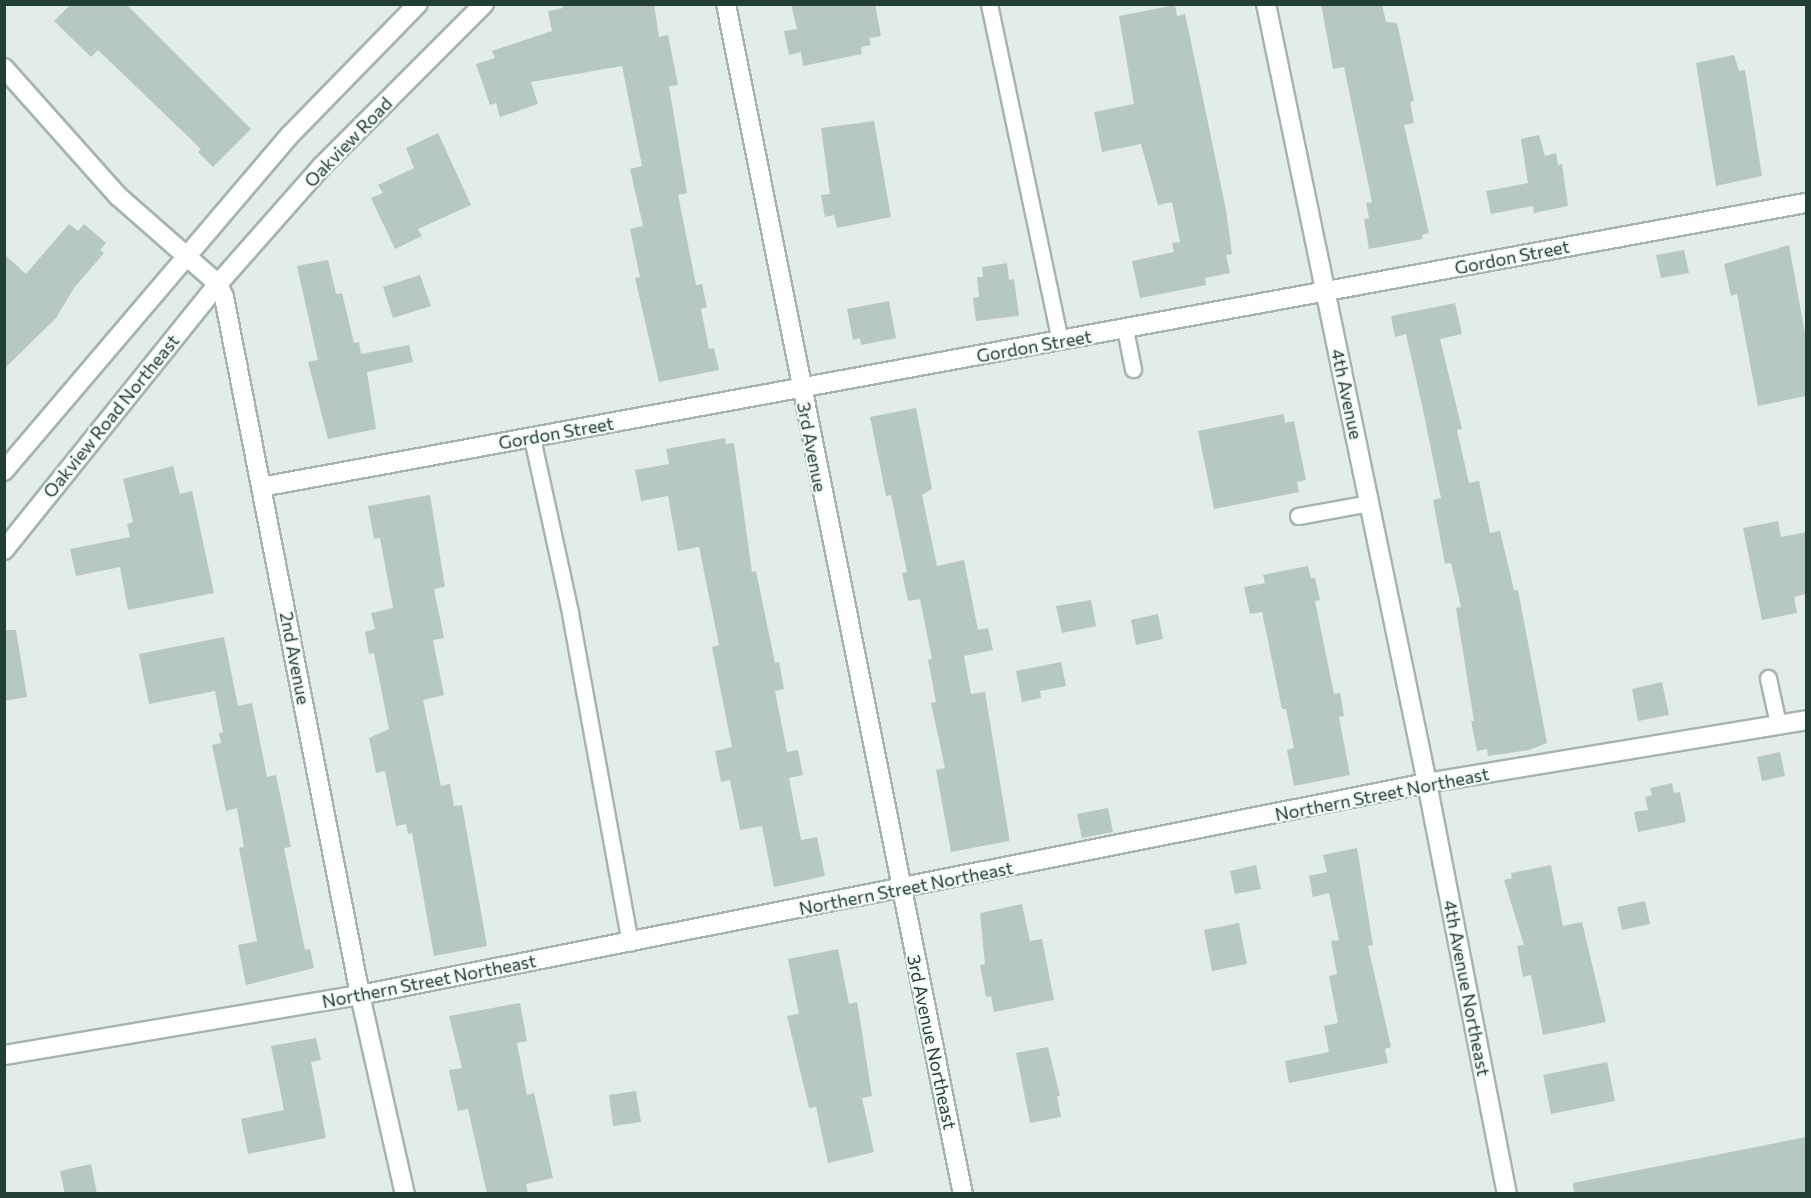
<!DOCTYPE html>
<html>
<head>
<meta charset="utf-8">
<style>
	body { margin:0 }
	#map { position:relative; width:1811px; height:1198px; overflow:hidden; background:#e2ede8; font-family:Commissioner,sans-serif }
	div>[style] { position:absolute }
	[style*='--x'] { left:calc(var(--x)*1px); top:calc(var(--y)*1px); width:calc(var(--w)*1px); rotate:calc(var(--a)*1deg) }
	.building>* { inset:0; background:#b7c8c0 }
	.roads { filter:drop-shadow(2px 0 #a4b5af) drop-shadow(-2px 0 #a4b5af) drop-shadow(0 2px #a4b5af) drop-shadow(0 -2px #a4b5af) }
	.lane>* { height:15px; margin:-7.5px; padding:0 7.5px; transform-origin:7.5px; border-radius:7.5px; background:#fff }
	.street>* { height:18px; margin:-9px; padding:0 9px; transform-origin:9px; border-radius:9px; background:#fff }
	span { translate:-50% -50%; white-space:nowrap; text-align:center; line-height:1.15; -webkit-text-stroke:4.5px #f3f9f6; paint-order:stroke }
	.street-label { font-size:18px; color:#213f35 }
	.frame { position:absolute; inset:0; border:6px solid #213f35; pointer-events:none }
</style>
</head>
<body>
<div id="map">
	<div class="building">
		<div style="clip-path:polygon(71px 4px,126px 4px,251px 129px,213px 167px,198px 152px,201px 149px,98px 50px,91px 57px,54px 21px)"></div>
		<div style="clip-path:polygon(562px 4px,654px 4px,659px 37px,668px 35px,678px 85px,669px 86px,687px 193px,678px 195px,696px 285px,702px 284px,707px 307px,701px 309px,709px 349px,714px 348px,719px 370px,659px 382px,635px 278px,640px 277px,630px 229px,643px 226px,630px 169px,642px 166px,622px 66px,531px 82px,538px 104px,500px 117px,496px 103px,490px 105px,476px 64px,495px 58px,492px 51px,552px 31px,548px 11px,563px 8px)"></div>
		<div style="clip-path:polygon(791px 4px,875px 4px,881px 36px,869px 38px,871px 45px,861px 47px,862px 54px,803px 66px,801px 52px,789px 55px,784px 31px,797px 29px)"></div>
		<div style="clip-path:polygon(1321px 4px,1382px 4px,1386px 22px,1397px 23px,1414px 101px,1410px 102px,1414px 123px,1404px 125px,1429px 233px,1422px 235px,1423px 239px,1369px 249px,1364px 219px,1369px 218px,1366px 203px,1372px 202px,1344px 67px,1333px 69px)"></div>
		<div style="clip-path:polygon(1175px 5px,1177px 16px,1185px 14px,1201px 89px,1226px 210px,1232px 254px,1226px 255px,1230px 273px,1205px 278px,1206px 285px,1140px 298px,1132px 261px,1174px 252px,1172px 243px,1180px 242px,1172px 202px,1158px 205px,1141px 144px,1102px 152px,1094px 112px,1134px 104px,1119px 16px)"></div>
		<div style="clip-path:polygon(1734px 55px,1739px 71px,1745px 70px,1762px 176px,1716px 186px,1696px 63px)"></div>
		<div style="clip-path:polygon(874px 121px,891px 217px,837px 228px,834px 215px,825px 217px,821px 195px,830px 194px,821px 128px)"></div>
		<div style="clip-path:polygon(438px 133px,471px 205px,418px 229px,422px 236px,395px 249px,371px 198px,383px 193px,378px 185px,414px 168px,406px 148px)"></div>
		<div style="clip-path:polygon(1539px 135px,1545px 156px,1556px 153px,1558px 165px,1562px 164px,1568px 206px,1534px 213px,1533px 206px,1491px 214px,1486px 191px,1528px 183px,1521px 139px)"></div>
		<div style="clip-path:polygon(69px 224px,78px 231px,84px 224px,106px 243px,100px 250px,104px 253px,74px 288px,56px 318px,4px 369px,4px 254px,26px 274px)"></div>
		<div style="clip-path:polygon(1789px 245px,1806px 339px,1806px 396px,1758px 406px,1737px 294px,1731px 296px,1724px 264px)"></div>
		<div style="clip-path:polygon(1684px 250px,1689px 273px,1661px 278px,1656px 255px)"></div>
		<div style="clip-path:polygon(328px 260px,336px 294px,342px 293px,354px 343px,359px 342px,361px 354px,409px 345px,413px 362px,367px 372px,376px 429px,328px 439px,308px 362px,318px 360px,297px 266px)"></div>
		<div style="clip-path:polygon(1007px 263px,1009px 280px,1014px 279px,1019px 316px,976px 321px,973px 298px,979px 297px,977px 277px,983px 277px,982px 267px)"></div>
		<div style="clip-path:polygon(420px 275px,431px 306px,393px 318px,383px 287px)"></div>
		<div style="clip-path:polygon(889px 301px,896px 338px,861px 345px,860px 338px,853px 340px,847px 309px)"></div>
		<div style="clip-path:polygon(1455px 303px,1462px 334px,1440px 339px,1462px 429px,1457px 430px,1469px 483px,1479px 481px,1490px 533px,1500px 531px,1514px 590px,1518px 590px,1547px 743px,1529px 750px,1488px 756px,1487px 749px,1477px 751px,1471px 721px,1474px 721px,1456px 608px,1461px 607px,1451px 563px,1445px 564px,1433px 500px,1441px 498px,1423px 410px,1406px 334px,1395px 337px,1391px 316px)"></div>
		<div style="clip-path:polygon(916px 408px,932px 489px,922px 495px,937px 566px,964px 560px,978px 630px,988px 628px,993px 650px,964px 656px,971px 694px,985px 692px,1009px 836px,1009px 841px,951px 852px,936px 770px,945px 768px,931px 703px,936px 702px,928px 660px,932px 659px,920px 599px,908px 601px,902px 573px,907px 572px,891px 495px,886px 496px,870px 417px)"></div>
		<div style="clip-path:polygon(1284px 414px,1285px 423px,1294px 421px,1306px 480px,1297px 482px,1299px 492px,1214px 509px,1198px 431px)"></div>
		<div style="clip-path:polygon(725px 438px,726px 444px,734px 443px,752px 572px,756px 571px,775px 663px,779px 662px,784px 689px,775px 691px,787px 752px,798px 750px,803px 775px,789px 778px,801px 840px,817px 837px,825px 876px,774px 887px,762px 826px,740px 830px,730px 780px,721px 782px,715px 751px,732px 747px,712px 647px,719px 645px,699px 547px,678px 551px,668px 496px,641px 501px,635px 470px,669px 464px,666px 449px)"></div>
		<div style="clip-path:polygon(173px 466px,180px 494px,192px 491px,214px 593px,128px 610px,120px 567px,76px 576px,70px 549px,130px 537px,127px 524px,133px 522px,123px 479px)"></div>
		<div style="clip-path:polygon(430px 495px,445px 587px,434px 589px,444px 638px,433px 640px,444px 695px,423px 700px,441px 786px,450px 784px,454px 806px,462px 805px,487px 946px,434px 956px,412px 833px,408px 834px,406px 824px,396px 826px,385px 771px,376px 773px,369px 738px,389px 729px,374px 653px,369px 654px,365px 632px,375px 629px,371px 613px,393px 608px,380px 538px,374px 539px,368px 506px)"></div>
		<div style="clip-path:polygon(1778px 521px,1781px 537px,1806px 532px,1806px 594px,1794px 597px,1797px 613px,1762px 620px,1743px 528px)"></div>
		<div style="clip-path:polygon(1308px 566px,1311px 578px,1315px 578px,1320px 600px,1315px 601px,1334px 694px,1340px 693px,1344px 716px,1339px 717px,1350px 775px,1294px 786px,1287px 750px,1294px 748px,1286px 709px,1282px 709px,1262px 612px,1250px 614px,1244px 587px,1265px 583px,1263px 575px)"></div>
		<div style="clip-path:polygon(1091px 600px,1096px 626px,1062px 633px,1056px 606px)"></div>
		<div style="clip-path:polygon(1158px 614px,1163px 639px,1136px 645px,1131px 620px)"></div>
		<div style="clip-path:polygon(4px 630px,16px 630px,27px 697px,4px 701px)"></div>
		<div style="clip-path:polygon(224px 637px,238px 706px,252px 703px,267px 777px,276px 775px,291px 847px,284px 848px,305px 950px,310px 949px,314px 968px,246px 985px,238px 945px,257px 941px,239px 848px,244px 847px,237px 808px,226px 811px,212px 745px,221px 743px,219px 733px,223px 732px,215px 691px,149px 704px,139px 654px)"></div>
		<div style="clip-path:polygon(1061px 662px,1066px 686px,1040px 691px,1041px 698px,1022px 702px,1016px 671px)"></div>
		<div style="clip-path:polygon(1662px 682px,1669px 715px,1638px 721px,1632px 689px)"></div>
		<div style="clip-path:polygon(1780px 752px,1785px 776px,1762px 781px,1757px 757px)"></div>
		<div style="clip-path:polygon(1672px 783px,1674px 793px,1680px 792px,1686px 822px,1638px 832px,1634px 812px,1648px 810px,1645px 797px,1652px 795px,1650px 788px)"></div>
		<div style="clip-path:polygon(1108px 808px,1113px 832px,1082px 838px,1077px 814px)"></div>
		<div style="clip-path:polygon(1357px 848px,1373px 945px,1368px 946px,1391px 1047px,1385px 1049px,1388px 1063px,1289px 1083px,1285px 1061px,1329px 1052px,1324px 1026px,1338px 1023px,1329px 976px,1337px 974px,1331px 941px,1339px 940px,1329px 893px,1313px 897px,1309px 876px,1327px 872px,1323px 855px)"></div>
		<div style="clip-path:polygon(1256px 865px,1261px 889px,1235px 894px,1230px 871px)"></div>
		<div style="clip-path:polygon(1551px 865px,1563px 926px,1582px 922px,1606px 1022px,1543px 1035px,1531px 975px,1523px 977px,1517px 946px,1524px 945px,1504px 880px,1512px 878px,1511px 873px)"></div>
		<div style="clip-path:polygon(1645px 901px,1650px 924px,1622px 930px,1617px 907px)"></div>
		<div style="clip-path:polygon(1022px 904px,1030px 941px,1042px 939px,1054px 1000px,994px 1012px,991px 996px,986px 997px,980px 965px,985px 964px,980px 913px)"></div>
		<div style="clip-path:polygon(1239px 923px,1247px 964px,1212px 971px,1204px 930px)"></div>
		<div style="clip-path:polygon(838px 949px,849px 1004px,857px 1002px,861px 1026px,872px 1096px,862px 1098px,874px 1152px,828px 1163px,816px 1107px,809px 1108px,787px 1016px,799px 1014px,788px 959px)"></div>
		<div style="clip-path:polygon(520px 1003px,527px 1041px,517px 1043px,527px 1095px,534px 1093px,553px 1178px,526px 1184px,528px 1194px,487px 1194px,468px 1109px,458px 1111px,449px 1070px,462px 1068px,449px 1016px)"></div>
		<div style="clip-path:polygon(316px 1038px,321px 1060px,311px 1062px,326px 1138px,248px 1154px,241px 1119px,284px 1110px,271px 1046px)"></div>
		<div style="clip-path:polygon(1048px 1047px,1060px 1096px,1057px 1096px,1061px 1117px,1030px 1123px,1016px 1053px)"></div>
		<div style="clip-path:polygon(1607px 1062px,1615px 1101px,1551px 1114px,1543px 1075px)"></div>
		<div style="clip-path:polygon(636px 1091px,641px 1122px,613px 1126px,609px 1095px)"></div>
		<div style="clip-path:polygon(1806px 1137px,1806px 1194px,1574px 1194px,1573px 1183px)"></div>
		<div style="clip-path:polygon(91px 1164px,97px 1194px,65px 1194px,60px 1171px)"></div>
	</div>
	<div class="roads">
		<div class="lane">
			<div style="--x:989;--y:4;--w:344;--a:78.1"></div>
			<div style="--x:1125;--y:329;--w:41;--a:78.7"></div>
			<div style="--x:532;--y:438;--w:179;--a:77.7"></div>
			<div style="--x:570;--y:613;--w:335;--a:79.7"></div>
			<div style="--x:1298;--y:516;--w:72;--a:-10.4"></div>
			<div style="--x:1768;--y:678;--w:47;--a:77.7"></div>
		</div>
		<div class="street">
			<div style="--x:726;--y:4;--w:1213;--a:78.74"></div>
			<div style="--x:1266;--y:4;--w:795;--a:78.32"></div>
			<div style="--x:1427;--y:783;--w:419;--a:79"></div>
			<div style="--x:4;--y:68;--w:171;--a:48.3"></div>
			<div style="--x:118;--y:196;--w:133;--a:41.3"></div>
			<div style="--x:218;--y:284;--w:14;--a:65"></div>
			<div style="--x:224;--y:297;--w:711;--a:78.97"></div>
			<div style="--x:360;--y:995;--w:204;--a:77.3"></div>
			<div style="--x:4;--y:471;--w:441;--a:-49.6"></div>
			<div style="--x:290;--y:135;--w:183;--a:-45.7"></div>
			<div style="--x:261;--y:487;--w:1571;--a:-10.42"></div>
			<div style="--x:4;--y:550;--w:341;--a:-51.2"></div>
			<div style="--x:218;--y:284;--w:157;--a:-48.6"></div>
			<div style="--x:322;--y:166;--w:229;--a:-45"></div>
			<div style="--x:4;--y:1055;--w:361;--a:-9.6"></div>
			<div style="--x:360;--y:995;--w:1088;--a:-11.24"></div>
			<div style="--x:1427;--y:783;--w:384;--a:-9.4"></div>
		</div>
	</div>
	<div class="street-label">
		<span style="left:348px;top:142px;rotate:-46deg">Oakview Road</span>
		<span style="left:1512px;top:257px;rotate:-11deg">Gordon Street</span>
		<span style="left:1034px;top:346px;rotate:-10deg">Gordon Street</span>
		<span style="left:1347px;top:394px;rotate:78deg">4th Avenue</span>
		<span style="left:111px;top:416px;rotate:-51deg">Oakview Road Northeast</span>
		<span style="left:556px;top:433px;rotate:-10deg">Gordon Street</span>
		<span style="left:812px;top:447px;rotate:79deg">3rd Avenue</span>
		<span style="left:295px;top:658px;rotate:79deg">2nd Avenue</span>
		<span style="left:1382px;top:794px;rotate:-11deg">Northern Street Northeast</span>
		<span style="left:906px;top:888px;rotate:-11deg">Northern Street Northeast</span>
		<span style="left:429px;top:981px;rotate:-11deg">Northern Street Northeast</span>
		<span style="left:1467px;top:988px;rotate:79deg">4th Avenue Northeast</span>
		<span style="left:932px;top:1042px;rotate:78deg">3rd Avenue Northeast</span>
	</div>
	<div class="frame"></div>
</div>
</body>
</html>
